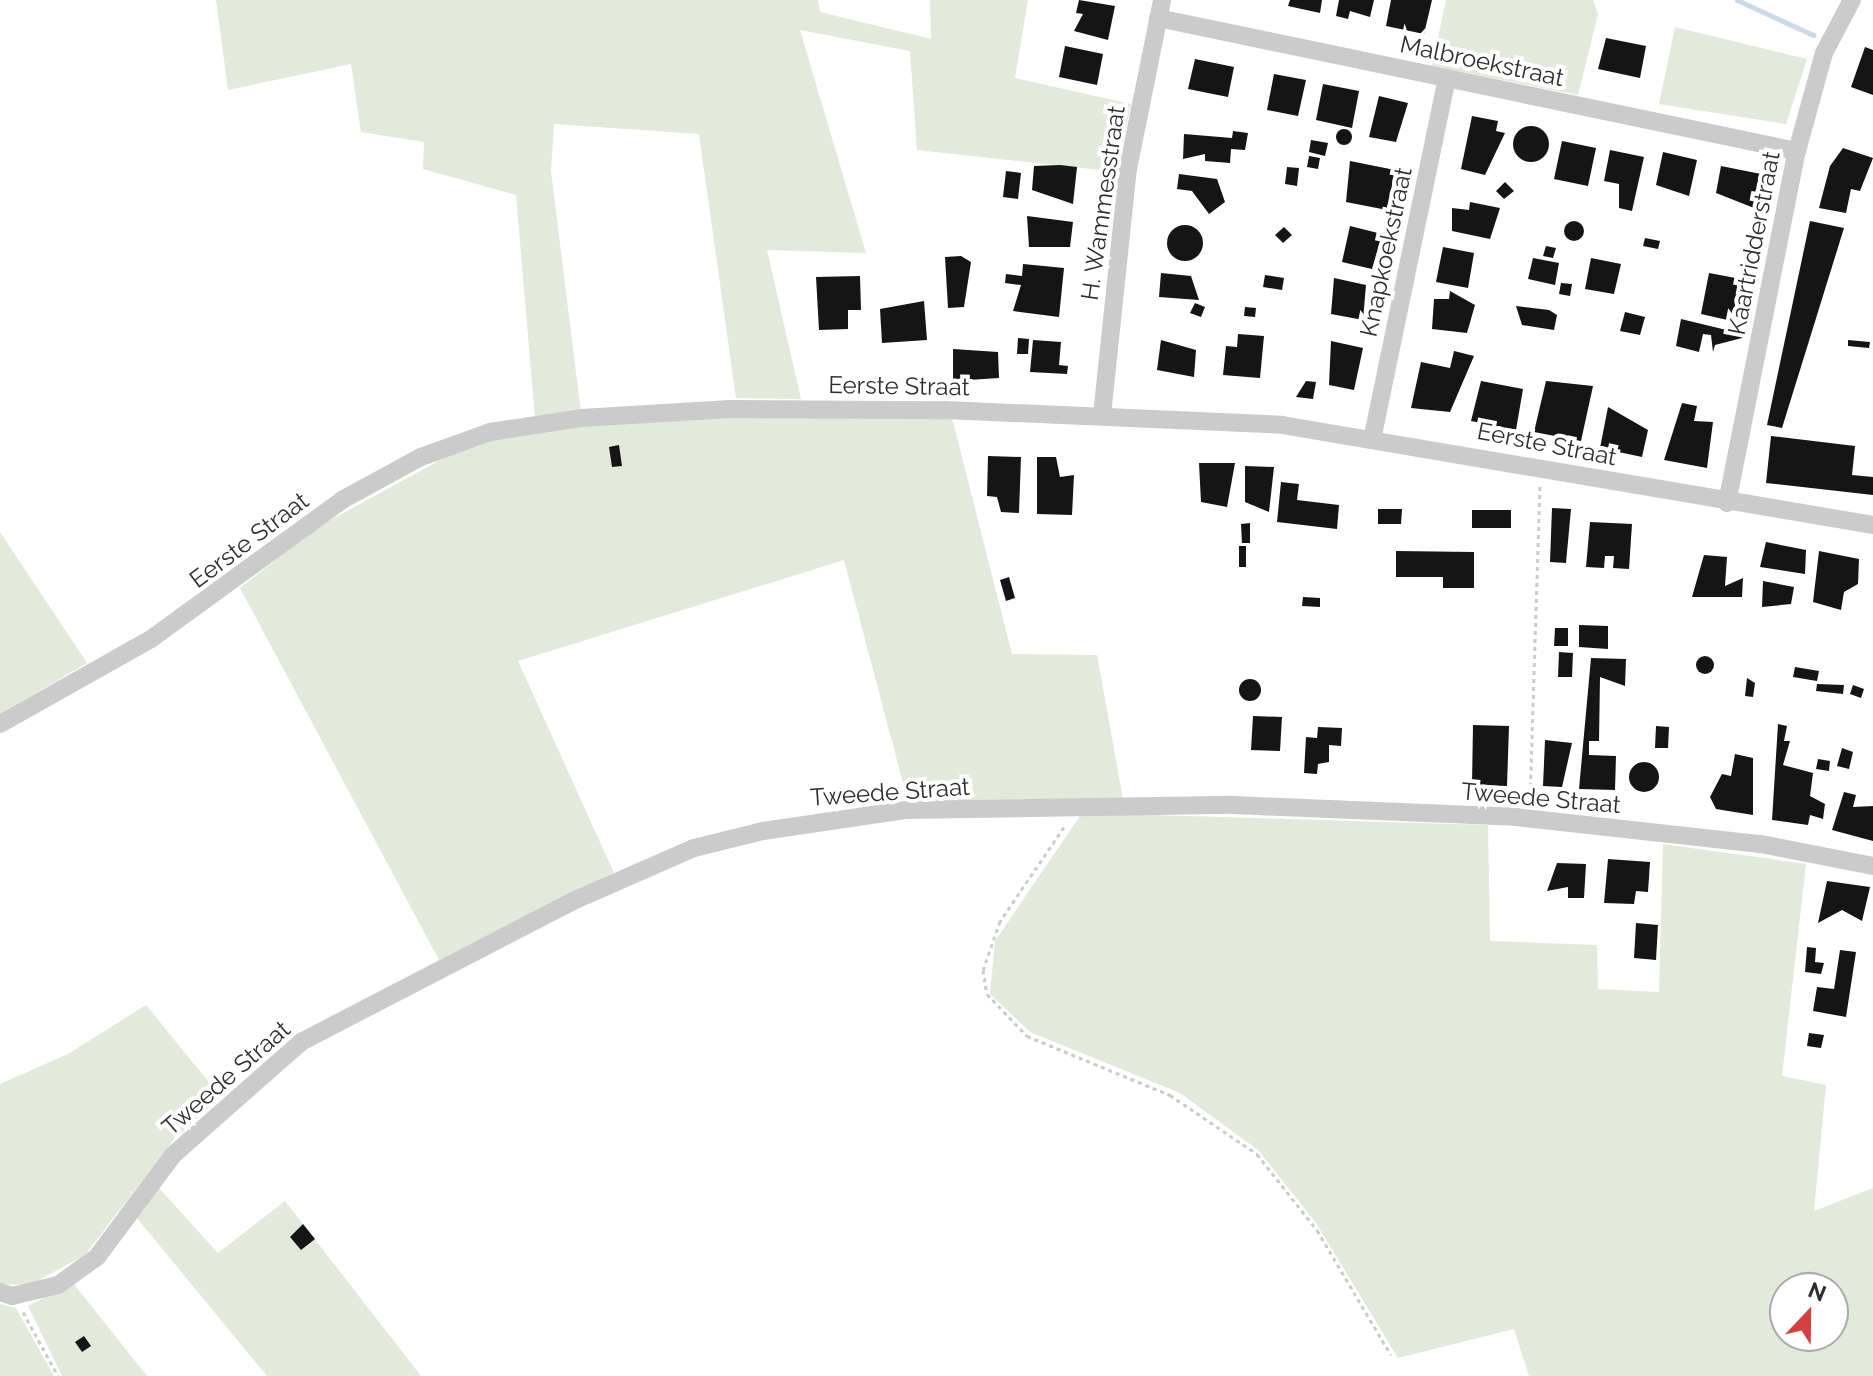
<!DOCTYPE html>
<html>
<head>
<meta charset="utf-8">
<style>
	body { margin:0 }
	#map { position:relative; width:1873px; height:1376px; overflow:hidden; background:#fff; font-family:Raleway,sans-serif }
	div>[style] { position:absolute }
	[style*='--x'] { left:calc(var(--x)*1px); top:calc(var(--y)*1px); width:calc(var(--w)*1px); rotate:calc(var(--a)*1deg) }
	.green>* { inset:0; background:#e3eadc }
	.stream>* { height:5px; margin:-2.5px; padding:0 2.5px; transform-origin:2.5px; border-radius:2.5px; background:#cadae8 }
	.building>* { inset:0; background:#151515 }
	.round { border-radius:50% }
	.path>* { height:3px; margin-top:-1.5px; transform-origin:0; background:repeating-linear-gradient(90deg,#cbcbcb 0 4px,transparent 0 8px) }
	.street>* { height:18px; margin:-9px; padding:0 9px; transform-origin:9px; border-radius:9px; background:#cbcbcb }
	span { translate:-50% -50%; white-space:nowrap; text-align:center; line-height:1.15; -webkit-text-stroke:8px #fff; paint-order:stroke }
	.street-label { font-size:24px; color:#2e2e2e }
	.north { position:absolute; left:1769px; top:1272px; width:80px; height:80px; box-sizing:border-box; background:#fff; border:2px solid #ababab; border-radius:50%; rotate:22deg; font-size:22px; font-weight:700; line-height:32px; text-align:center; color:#2e2e2e }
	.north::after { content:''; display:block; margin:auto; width:28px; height:36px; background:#d44042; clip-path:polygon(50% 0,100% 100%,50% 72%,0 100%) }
</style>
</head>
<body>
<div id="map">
	<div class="green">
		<div style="clip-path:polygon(216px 0,818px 0,820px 12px,931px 39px,930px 0,1028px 0,1015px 78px,1131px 104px,1118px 172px,917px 150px,910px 51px,800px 30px,866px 253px,767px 250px,801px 399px,736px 398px,699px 134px,554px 124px,551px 171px,581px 413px,535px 418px,516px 195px,423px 169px,424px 142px,361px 132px,351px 64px,228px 90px)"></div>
		<div style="clip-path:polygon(1446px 0,1593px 0,1598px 14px,1578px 95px,1432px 66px)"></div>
		<div style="clip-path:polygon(1675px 27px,1807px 59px,1786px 124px,1659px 104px)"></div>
		<div style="clip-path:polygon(731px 413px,952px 418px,1012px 654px,1097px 655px,1123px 799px,908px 802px,844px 560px,518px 661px,614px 873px,439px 960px,240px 588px,316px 528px,473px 442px,502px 433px)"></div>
		<div style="clip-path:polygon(0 532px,87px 663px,0 714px)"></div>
		<div style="clip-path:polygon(evenodd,1082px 813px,1488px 825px,1490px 941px,1597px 945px,1598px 989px,1659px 992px,1663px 844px,1806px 864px,1782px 1076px,1826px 1085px,1814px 1211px,1873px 1188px,1873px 1376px,1529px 1376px,1514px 1329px,1398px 1358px,1316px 1223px,1258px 1150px,1180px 1093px,1030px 1032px,990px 994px,995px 941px,1082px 813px,1785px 1288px,1833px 1288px,1833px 1336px,1785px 1336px,1785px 1288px)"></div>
		<div style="clip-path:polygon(146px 1005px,221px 1097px,175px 1138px,85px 1255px,30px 1285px,0 1284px,0 1084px,68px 1054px)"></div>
		<div style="clip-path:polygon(158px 1187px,218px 1253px,285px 1201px,421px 1376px,267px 1376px,136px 1217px)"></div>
		<div style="clip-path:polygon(73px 1283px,147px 1376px,62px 1376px,28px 1306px)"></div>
		<div style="clip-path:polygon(0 1304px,16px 1308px,54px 1376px,0 1376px)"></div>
	</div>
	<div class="stream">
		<div style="--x:1737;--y:0;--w:84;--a:24.7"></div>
	</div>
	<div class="building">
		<div style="clip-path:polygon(1079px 0,1115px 6px,1108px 40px,1074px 31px,1083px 14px,1076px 13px)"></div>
		<div style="clip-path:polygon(1290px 0,1322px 0,1320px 13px,1288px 6px)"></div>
		<div style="clip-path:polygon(1339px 0,1374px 0,1370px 17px,1350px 11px,1348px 19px,1336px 16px)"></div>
		<div style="clip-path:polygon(1391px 0,1432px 0,1424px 34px,1386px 26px)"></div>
		<div style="clip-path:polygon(1606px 38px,1646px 46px,1640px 78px,1598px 69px)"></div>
		<div style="clip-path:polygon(1065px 46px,1103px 54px,1097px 85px,1059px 77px)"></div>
		<div style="clip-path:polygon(1865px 47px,1873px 50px,1873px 95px,1851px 87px)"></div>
		<div style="clip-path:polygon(1195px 59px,1234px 67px,1228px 97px,1188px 89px)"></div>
		<div style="clip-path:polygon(1274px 74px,1306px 80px,1298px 116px,1267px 110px)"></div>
		<div style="clip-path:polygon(1323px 84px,1359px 91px,1352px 128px,1316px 120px)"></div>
		<div style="clip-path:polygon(1379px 96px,1408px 103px,1396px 142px,1369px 137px)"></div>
		<div style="clip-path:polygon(1472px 116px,1498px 121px,1496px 131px,1505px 133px,1485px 175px,1461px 169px)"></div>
		<div class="round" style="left:1513px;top:126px;width:36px;height:36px"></div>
		<div class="round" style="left:1336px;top:129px;width:16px;height:16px"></div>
		<div style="clip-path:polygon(1233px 131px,1248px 133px,1245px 150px,1231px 149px,1230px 163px,1205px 161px,1205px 154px,1183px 159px,1184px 134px,1232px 138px)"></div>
		<div style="clip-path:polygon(1311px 140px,1328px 143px,1325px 156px,1309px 152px)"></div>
		<div style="clip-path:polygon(1562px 141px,1596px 148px,1588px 186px,1554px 179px)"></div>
		<div style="clip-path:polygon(1843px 148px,1873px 158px,1860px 191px,1851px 189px,1846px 213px,1819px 208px,1830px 166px)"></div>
		<div style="clip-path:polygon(1610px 150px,1644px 157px,1632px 211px,1619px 208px,1619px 184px,1604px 181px)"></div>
		<div style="clip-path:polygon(1663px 152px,1697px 160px,1689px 196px,1656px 185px)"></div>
		<div style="clip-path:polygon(1309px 156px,1320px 158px,1318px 169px,1307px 167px)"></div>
		<div style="clip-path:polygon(1350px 161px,1395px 170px,1387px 210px,1346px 202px)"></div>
		<div style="clip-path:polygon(1060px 165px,1077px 167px,1073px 204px,1032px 190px,1034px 166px)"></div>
		<div style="clip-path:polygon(1721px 166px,1761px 174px,1754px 208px,1716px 193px)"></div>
		<div style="clip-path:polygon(1287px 167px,1299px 168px,1297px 186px,1285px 184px)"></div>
		<div style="clip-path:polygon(1006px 171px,1021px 173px,1018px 199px,1003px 197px)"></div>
		<div style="clip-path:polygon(1179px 174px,1217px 179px,1225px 202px,1209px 214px,1192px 191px,1177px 189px)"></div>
		<div style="clip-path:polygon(1505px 182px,1514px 191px,1504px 199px,1496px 191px)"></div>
		<div style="clip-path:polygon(1470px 202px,1500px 208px,1490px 239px,1452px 231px,1452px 208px,1469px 210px)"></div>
		<div style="clip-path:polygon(1027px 216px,1073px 222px,1070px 247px,1029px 247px)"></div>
		<div class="round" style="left:1564px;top:221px;width:20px;height:20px"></div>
		<div style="clip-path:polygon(1810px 221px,1844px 228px,1782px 428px,1767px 425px)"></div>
		<div class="round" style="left:1167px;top:225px;width:36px;height:36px"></div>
		<div style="clip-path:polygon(1350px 226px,1382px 234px,1372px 269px,1342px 262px)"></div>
		<div style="clip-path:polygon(1284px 227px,1292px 235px,1283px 243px,1275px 235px)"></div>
		<div style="clip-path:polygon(1645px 238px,1660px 241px,1658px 249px,1643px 246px)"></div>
		<div style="clip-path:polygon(1546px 246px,1556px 248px,1553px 258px,1543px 256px)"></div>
		<div style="clip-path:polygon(1443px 247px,1474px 253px,1468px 288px,1436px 282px)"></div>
		<div style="clip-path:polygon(961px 256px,971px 262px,964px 307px,948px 308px,945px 257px)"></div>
		<div style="clip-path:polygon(1533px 258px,1559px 263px,1555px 285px,1528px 279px)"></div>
		<div style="clip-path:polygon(1591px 258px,1621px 264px,1614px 294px,1585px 289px)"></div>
		<div style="clip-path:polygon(1023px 264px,1064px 268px,1059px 317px,1013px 311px,1021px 285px,1005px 283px,1006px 274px,1022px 276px)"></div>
		<div style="clip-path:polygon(1161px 273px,1191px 276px,1199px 300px,1159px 297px)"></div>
		<div style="clip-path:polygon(1709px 273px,1741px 279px,1732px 321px,1701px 314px)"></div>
		<div style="clip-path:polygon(1265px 275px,1284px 278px,1282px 290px,1263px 287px)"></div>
		<div style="clip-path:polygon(860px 276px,861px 310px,848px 310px,848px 329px,819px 330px,816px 277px)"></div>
		<div style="clip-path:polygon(1334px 278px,1366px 285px,1363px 320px,1331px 314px)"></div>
		<div style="clip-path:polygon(1561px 283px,1572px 284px,1570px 296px,1559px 294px)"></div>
		<div style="clip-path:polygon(1450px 291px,1475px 305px,1467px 333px,1432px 329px,1434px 299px,1449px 299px)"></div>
		<div style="clip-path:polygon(924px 301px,927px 340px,882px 343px,880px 309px)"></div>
		<div style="clip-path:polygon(1195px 303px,1205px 307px,1201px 317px,1190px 313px)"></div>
		<div style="clip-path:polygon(1516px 306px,1549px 310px,1557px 315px,1554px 330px,1522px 325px)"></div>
		<div style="clip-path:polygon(1245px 307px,1256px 308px,1255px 317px,1244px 316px)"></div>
		<div style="clip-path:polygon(1625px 312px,1645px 317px,1640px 335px,1620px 331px)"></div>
		<div style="clip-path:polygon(1681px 319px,1743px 334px,1742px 338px,1715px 345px,1713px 352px,1711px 335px,1703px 334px,1699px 352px,1676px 346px)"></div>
		<div style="clip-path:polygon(1238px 334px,1264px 336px,1260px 378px,1223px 375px,1226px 346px,1237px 347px)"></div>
		<div style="clip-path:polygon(1018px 338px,1029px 339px,1028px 354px,1017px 354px)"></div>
		<div style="clip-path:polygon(1033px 340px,1061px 342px,1059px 365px,1068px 366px,1067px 374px,1030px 372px)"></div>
		<div style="clip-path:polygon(1161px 340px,1196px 350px,1194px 377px,1157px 370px)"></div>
		<div style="clip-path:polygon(1848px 340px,1870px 342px,1869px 348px,1848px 346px)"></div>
		<div style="clip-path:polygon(1331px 341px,1363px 348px,1354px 390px,1329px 385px)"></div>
		<div style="clip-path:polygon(953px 349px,998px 352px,999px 378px,953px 381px)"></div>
		<div style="clip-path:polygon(1454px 351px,1474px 356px,1450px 412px,1411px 408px,1421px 362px,1450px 368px)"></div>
		<div style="clip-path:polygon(1306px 381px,1316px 382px,1313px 399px,1296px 397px)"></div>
		<div style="clip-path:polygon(1481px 381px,1523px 389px,1516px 430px,1471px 421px)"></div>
		<div style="clip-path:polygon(1546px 381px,1593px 386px,1581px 441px,1534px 432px)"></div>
		<div style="clip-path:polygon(1682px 403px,1697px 406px,1694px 421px,1713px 422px,1707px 468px,1664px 460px)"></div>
		<div style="clip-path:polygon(1608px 407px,1648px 430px,1642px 457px,1600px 448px)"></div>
		<div style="clip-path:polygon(1771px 436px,1855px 446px,1852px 475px,1873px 477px,1873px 495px,1766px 483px)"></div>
		<div style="clip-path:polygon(619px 445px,622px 466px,612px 467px,609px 447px)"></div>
		<div style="clip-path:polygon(988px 456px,1021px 457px,1019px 513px,1001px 512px,997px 497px,987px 496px)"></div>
		<div style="clip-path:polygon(1037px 457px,1056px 457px,1060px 477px,1074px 475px,1072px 515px,1037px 514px)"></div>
		<div style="clip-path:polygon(1199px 463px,1235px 463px,1227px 507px,1201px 502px)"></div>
		<div style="clip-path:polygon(1245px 466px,1274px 467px,1269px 512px,1245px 502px)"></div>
		<div style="clip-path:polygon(1281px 482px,1299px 484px,1297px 500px,1339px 505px,1337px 529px,1277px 522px)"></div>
		<div style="clip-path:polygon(1552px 508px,1571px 509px,1566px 563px,1550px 562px)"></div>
		<div style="clip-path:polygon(1378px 509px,1402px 509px,1401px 524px,1378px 524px)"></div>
		<div style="clip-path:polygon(1472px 510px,1511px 510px,1511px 528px,1472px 528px)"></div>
		<div style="clip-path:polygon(1590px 522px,1632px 524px,1629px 569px,1613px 568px,1614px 556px,1605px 556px,1604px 568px,1586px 567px)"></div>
		<div style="clip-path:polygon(1250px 523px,1250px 543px,1242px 543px,1241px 524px)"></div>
		<div style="clip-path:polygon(1766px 542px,1806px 550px,1805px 574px,1760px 567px)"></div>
		<div style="clip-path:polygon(1239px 546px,1246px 546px,1246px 567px,1239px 567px)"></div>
		<div style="clip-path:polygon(1396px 551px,1474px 552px,1474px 588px,1443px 588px,1443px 577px,1396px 577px)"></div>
		<div style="clip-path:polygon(1819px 551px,1859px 559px,1858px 584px,1844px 592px,1841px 610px,1813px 602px)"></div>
		<div style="clip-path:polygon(1704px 555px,1727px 557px,1725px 586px,1743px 578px,1742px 597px,1692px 597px)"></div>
		<div style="clip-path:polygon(1009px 577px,1015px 598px,1006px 601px,1000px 580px)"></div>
		<div style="clip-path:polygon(1763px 581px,1794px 587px,1791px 604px,1762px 607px)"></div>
		<div style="clip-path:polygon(1303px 597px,1320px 598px,1320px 607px,1302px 606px)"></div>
		<div style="clip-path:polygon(1579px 625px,1608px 626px,1608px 649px,1579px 647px)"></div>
		<div style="clip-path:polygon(1555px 628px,1568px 628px,1568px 646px,1554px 646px)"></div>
		<div style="clip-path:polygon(1559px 652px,1573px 653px,1572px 677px,1558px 677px)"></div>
		<div class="round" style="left:1696px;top:656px;width:18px;height:18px"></div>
		<div style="clip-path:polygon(1591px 658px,1626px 659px,1625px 686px,1600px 677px,1599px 741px,1589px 741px,1589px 755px,1616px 756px,1615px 790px,1579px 789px)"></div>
		<div style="clip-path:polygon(1795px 667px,1819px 671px,1817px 681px,1793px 677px)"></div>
		<div style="clip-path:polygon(1747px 678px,1755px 683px,1753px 697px,1745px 696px)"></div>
		<div class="round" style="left:1239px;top:679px;width:22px;height:22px"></div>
		<div style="clip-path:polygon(1817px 684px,1844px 685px,1843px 694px,1816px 691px)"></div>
		<div style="clip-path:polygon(1853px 685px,1864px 689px,1861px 698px,1850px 694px)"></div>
		<div style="clip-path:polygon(1253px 716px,1282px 717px,1280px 751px,1251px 750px)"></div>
		<div style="clip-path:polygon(1778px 724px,1787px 726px,1784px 741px,1790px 741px,1783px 765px,1813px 773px,1810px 796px,1825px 804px,1823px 819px,1810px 815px,1808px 825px,1772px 820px)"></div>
		<div style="clip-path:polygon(1473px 725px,1509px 726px,1507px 786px,1472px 785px)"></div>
		<div style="clip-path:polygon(1656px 726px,1669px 727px,1668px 748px,1655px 748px)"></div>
		<div style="clip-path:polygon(1318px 727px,1342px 728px,1341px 746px,1329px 745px,1329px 762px,1318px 764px,1317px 774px,1304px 773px,1306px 737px,1317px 738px)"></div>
		<div style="clip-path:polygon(1545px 740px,1572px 743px,1562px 787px,1543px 786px)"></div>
		<div style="clip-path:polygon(1842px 748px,1853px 752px,1849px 769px,1837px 766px)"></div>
		<div style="clip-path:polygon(1735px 754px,1753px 758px,1753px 815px,1716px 809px,1710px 797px,1722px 774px,1731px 776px)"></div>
		<div style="clip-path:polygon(1818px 759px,1830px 761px,1829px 771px,1816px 769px)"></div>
		<div class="round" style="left:1629px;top:762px;width:30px;height:30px"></div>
		<div style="clip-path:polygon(1844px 792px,1856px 795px,1853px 807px,1873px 806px,1873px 841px,1832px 830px)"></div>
		<div style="clip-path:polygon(1608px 859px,1650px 862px,1648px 892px,1636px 891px,1634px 904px,1604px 903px)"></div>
		<div style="clip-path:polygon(1557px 863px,1586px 864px,1584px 898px,1568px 898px,1568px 887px,1547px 891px)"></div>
		<div style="clip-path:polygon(1827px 881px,1870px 887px,1862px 921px,1842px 910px,1818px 923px)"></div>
		<div style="clip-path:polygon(1636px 923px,1658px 925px,1656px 960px,1634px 958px)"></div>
		<div style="clip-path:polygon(1807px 947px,1816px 948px,1815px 962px,1824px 963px,1821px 974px,1805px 972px)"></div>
		<div style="clip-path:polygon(1840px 950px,1856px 952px,1846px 1017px,1813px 1011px,1817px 987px,1834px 989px)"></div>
		<div style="clip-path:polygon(1809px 1033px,1824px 1035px,1821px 1048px,1807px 1046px)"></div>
		<div style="clip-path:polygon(303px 1224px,315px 1239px,301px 1250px,290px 1237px)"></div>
		<div style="clip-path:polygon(84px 1336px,91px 1346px,82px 1352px,75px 1342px)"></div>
	</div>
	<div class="path">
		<div style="--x:1530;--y:802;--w:316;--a:-88.2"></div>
		<div style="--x:1064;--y:827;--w:114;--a:124.2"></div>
		<div style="--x:1000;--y:921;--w:52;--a:109.1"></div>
		<div style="--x:983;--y:970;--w:24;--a:81"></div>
		<div style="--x:987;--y:994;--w:58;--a:46.4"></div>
		<div style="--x:1027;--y:1036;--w:155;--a:22.4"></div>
		<div style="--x:1170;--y:1095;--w:105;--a:34.1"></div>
		<div style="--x:1257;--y:1154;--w:97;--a:51.7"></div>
		<div style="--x:1317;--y:1230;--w:145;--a:59.4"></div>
		<div style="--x:23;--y:1312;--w:73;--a:61.3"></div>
	</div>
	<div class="street">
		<div style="--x:1158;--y:18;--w:653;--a:11.76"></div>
		<div style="--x:1102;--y:415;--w:247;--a:-84"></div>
		<div style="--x:1128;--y:169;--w:172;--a:-78.6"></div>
		<div style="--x:1373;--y:435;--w:365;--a:-78.3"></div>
		<div style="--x:1727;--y:503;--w:359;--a:-78.8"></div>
		<div style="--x:1797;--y:151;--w:102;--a:-74.6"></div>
		<div style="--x:1824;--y:53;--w:60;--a:-62.2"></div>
		<div style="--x:0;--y:724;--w:173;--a:-29.4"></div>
		<div style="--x:151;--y:639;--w:236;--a:-36"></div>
		<div style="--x:342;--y:500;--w:90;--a:-28.6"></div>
		<div style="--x:421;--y:457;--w:73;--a:-19.9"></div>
		<div style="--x:490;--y:432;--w:92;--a:-8.7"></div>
		<div style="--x:581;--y:418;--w:149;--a:-3.5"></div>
		<div style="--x:730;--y:409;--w:215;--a:0.3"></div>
		<div style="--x:945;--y:410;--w:337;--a:2.5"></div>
		<div style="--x:1282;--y:425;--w:599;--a:9.6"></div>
		<div style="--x:0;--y:1292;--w:13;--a:18"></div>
		<div style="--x:12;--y:1296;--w:47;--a:-13.4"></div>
		<div style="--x:58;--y:1285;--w:48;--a:-35.7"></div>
		<div style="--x:97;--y:1257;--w:127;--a:-53.3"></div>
		<div style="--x:173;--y:1155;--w:171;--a:-41.4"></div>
		<div style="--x:301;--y:1042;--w:306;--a:-27.4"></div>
		<div style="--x:573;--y:901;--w:132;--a:-23.7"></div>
		<div style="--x:694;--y:848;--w:71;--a:-13.8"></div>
		<div style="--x:763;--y:831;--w:145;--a:-8.4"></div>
		<div style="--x:906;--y:810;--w:327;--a:-0.9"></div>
		<div style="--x:1233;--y:805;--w:282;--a:2.4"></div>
		<div style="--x:1515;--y:817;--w:247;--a:6.3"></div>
		<div style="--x:1761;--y:844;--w:114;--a:11.1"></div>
	</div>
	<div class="street-label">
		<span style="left:1482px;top:61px;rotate:12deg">Malbroekstraat</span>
		<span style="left:1103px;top:203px;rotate:-82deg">H. Wammesstraat</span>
		<span style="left:1754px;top:243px;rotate:-79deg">Kaartridderstraat</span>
		<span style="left:1386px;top:252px;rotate:-78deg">Knapkoekstraat</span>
		<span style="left:899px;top:386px;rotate:1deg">Eerste Straat</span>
		<span style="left:1547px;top:444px;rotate:11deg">Eerste Straat</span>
		<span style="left:249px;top:540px;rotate:-37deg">Eerste Straat</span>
		<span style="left:890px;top:792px;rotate:-4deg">Tweede Straat</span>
		<span style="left:1541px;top:798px;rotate:5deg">Tweede Straat</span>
		<span style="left:226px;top:1078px;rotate:-41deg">Tweede Straat</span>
	</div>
	<div class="north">N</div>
</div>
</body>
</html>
